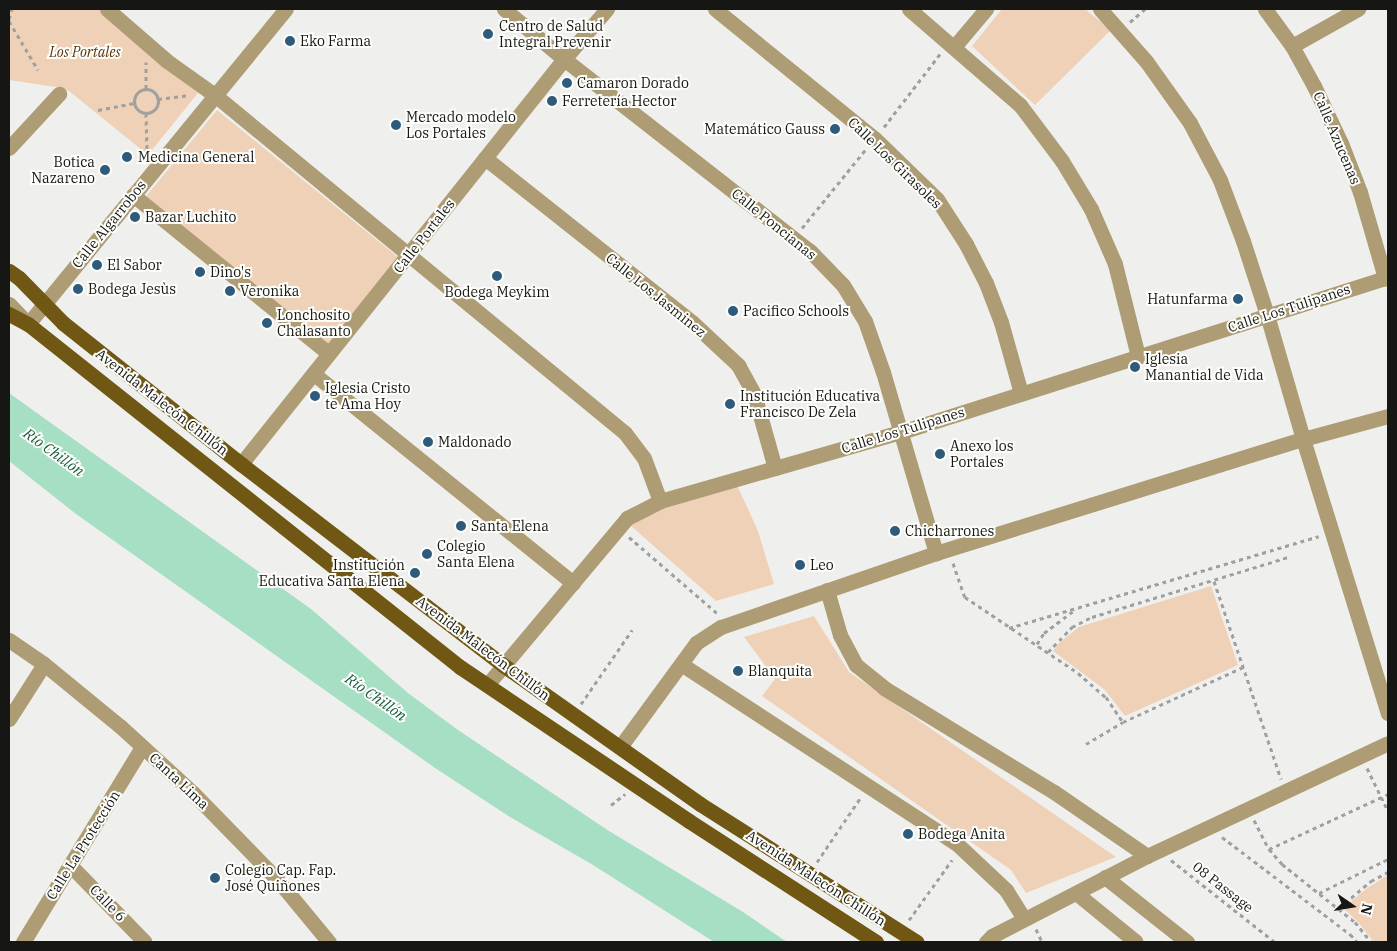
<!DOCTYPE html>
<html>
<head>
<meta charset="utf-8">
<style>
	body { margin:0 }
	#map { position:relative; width:1397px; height:951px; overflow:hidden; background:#eff0ed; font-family:"IBM Plex Serif",serif }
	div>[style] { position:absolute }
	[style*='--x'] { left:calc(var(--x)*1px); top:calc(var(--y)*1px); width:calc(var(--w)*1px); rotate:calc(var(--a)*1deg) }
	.green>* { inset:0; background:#efd1b7 }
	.water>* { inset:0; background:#a7dfc5 }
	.path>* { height:3px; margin-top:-1.5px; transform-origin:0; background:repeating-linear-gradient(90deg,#a0a09e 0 4px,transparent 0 8px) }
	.path>.ring { margin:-1.5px; padding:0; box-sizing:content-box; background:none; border:3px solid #a0a09e; border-radius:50% }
	.minor>* { height:15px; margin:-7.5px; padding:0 7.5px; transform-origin:7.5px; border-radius:7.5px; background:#ad9c74 }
	.major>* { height:15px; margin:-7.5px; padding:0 7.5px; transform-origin:7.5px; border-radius:7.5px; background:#705714 }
	.dots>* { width:14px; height:14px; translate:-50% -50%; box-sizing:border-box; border:2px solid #fdfdfa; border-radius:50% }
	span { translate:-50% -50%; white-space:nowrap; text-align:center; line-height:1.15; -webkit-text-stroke:4px #fdfdfa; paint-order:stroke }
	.poi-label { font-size:14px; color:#161615 }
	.left { translate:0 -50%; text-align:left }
	.right { translate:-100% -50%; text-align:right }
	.park-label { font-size:14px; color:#5b3407; font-style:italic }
	.street-label { font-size:14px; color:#161615 }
	.water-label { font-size:15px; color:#165a42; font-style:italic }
	.frame { position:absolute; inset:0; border:10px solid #161615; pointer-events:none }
	.north { position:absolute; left:1327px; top:881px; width:50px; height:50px; -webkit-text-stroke:4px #fdfdfa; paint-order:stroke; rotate:103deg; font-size:14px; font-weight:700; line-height:20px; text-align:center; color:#161615 }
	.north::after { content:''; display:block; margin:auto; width:18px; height:22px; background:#161615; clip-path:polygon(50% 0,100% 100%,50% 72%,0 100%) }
</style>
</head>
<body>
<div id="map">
	<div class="green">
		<div style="clip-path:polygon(9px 9px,101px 9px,198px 93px,148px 155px,69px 91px,56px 87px,9px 80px)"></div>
		<div style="clip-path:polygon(1002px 9px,1085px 9px,1111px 30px,1035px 105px,972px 46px)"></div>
		<div style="clip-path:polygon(217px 110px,399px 258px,328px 349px,143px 200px)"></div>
		<div style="clip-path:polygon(737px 485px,758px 531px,774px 584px,716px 601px,630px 525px,666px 504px)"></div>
		<div style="clip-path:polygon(1211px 586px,1238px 665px,1125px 716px,1105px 690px,1053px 651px,1059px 643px,1079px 627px)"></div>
		<div style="clip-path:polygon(814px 616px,849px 672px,1116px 857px,1026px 893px,1011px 870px,762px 696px,775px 679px,744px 637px)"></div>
		<div style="clip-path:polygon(1388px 875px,1388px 942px,1374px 942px,1358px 922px,1343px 908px,1366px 889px)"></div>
	</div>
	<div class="water">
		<div style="clip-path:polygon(9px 393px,311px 609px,408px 693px,458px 730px,609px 831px,743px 912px,787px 942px,714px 942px,593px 865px,510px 817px,435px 768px,76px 514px,9px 461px)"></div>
	</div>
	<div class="path">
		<div style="--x:9;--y:19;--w:10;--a:-73"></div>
		<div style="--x:9;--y:21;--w:57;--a:59.4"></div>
		<div style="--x:1130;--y:22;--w:20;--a:-41"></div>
		<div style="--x:146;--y:88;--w:26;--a:-90"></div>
		<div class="ring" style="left:134px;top:89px;width:21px;height:21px"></div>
		<div style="--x:158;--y:99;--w:32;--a:-7"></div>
		<div style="--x:98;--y:110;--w:37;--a:-11"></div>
		<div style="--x:146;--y:113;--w:40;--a:88.6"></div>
		<div style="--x:884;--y:127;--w:92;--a:-52.5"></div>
		<div style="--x:802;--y:228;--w:102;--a:-51"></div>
		<div style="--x:629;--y:537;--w:116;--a:40.8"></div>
		<div style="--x:953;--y:563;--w:36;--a:71"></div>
		<div style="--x:965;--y:597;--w:136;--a:33.9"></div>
		<div style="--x:1078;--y:673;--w:37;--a:41"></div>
		<div style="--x:1106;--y:697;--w:30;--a:56"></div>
		<div style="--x:1214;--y:581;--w:209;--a:71.3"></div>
		<div style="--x:1009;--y:628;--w:323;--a:-16.5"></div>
		<div style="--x:1037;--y:644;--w:13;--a:-58"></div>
		<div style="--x:1044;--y:633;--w:39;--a:-37"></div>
		<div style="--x:1048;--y:652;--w:35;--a:-46"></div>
		<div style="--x:1072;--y:627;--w:22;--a:-27"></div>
		<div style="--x:1092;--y:617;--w:208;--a:-17"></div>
		<div style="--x:581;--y:704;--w:90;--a:-55.4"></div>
		<div style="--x:1086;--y:744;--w:43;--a:-30.7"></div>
		<div style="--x:1123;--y:722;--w:132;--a:-24.6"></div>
		<div style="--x:1367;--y:768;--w:48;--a:64"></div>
		<div style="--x:611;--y:805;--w:18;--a:-38"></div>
		<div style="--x:1254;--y:820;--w:33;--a:63"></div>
		<div style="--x:1269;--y:849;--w:20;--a:49"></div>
		<div style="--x:1282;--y:864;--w:93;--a:38.5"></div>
		<div style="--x:1355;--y:922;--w:26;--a:51"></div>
		<div style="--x:1222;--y:837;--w:161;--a:37.2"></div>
		<div style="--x:1350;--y:934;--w:11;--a:49"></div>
		<div style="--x:1269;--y:849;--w:131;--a:-24.8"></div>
		<div style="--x:1171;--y:860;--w:132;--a:38.3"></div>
		<div style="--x:817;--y:862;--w:78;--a:-55.9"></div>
		<div style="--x:1319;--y:893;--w:77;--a:-26.2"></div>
		<div style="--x:1339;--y:908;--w:42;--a:-40.2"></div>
		<div style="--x:1371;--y:881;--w:19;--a:-28"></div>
		<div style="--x:909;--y:920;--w:74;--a:-54.4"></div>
		<div style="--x:1036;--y:929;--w:14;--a:65"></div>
	</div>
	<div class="minor">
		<div style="--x:107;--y:9;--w:79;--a:40.9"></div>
		<div style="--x:167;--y:61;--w:60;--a:35.5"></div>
		<div style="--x:216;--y:96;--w:530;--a:39.49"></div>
		<div style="--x:625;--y:433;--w:31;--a:53"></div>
		<div style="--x:644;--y:458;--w:46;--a:69.6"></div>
		<div style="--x:504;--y:9;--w:78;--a:39.8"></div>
		<div style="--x:564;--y:59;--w:312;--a:38"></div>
		<div style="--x:810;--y:251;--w:47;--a:45.9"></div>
		<div style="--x:843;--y:285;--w:42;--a:58.6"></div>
		<div style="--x:865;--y:321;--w:54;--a:70.6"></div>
		<div style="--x:883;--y:372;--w:189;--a:73.7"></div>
		<div style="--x:715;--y:9;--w:206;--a:39.1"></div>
		<div style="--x:875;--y:139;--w:86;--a:44.1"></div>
		<div style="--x:937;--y:199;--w:54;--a:57.2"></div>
		<div style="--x:966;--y:244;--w:44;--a:62.9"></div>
		<div style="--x:986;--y:283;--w:42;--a:69"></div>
		<div style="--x:1001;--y:322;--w:74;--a:74.3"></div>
		<div style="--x:909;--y:9;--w:147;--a:40.9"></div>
		<div style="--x:1020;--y:105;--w:70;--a:53.1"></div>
		<div style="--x:1062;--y:161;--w:56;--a:58.9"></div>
		<div style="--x:1091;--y:209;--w:60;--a:66.4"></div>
		<div style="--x:1115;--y:264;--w:95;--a:76"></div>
		<div style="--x:1100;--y:9;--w:69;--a:48.5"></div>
		<div style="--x:1146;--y:61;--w:76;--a:54.6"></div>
		<div style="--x:1190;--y:123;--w:64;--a:62.2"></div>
		<div style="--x:1220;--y:180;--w:65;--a:69.3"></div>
		<div style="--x:1243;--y:241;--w:78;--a:72"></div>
		<div style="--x:1267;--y:315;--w:129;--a:73.8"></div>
		<div style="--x:1303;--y:439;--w:287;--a:72.8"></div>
		<div style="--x:1265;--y:9;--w:46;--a:53.9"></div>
		<div style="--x:1292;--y:46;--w:46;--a:61.2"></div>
		<div style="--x:1314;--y:86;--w:63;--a:64.7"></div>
		<div style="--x:1341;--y:143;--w:53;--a:68.8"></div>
		<div style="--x:1360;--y:192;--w:90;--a:73.8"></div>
		<div style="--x:1292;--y:46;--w:76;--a:-29.3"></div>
		<div style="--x:954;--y:47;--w:50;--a:-49.9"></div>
		<div style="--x:9;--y:148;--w:74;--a:-47.2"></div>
		<div style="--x:485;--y:158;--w:265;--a:38.4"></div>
		<div style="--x:693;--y:323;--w:62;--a:43"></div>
		<div style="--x:738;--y:365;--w:33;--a:61"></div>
		<div style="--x:754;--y:394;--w:77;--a:74.2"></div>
		<div style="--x:133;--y:195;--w:252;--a:39"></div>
		<div style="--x:9;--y:304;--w:28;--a:46"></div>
		<div style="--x:28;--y:324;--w:407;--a:-50.7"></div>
		<div style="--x:314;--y:374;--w:333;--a:38.9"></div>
		<div style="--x:241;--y:464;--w:518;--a:-51.43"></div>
		<div style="--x:564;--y:59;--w:66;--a:-49.3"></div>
		<div style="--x:827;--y:590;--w:47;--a:73.9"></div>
		<div style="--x:840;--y:635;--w:34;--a:62"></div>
		<div style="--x:856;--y:665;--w:36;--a:39"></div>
		<div style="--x:884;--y:688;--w:199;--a:31.5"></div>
		<div style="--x:1054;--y:792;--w:113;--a:34.5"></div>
		<div style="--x:9;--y:640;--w:42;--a:34.4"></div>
		<div style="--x:44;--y:664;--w:99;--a:39.3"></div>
		<div style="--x:121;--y:727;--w:98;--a:42.5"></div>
		<div style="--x:193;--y:793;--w:119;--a:45.7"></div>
		<div style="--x:276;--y:878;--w:83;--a:50.4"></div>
		<div style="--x:681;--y:664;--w:328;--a:33.1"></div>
		<div style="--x:956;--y:843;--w:69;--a:43.2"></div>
		<div style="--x:1006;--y:890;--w:34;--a:58"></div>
		<div style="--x:487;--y:685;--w:218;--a:-50"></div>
		<div style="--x:627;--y:518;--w:37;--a:-27"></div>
		<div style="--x:660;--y:501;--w:251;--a:-16"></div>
		<div style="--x:901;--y:432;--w:511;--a:-17.65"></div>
		<div style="--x:9;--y:719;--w:65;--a:-57.5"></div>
		<div style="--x:620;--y:747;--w:129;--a:-53.8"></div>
		<div style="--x:696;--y:643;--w:30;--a:-33"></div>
		<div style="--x:721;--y:627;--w:227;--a:-19"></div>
		<div style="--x:936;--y:553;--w:384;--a:-17.3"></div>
		<div style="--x:1303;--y:439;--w:88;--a:-15.1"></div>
		<div style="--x:70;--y:865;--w:107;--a:45.8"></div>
		<div style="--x:1105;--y:877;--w:105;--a:38.4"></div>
		<div style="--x:1076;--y:893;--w:77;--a:39.2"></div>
		<div style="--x:23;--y:942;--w:228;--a:-58.6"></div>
		<div style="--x:986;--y:942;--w:8;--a:-45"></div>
		<div style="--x:992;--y:936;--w:174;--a:-27.3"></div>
		<div style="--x:1147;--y:856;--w:266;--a:-25.1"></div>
	</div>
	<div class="major">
		<div style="--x:9;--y:271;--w:12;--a:35"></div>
		<div style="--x:19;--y:278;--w:63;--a:45.6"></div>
		<div style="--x:63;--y:323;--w:227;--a:38.4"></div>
		<div style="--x:241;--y:464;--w:330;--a:37.5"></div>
		<div style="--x:503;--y:665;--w:241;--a:35.2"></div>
		<div style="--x:700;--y:804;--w:257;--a:32.5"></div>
		<div style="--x:9;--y:314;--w:21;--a:28"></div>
		<div style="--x:28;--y:324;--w:552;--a:38.45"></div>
		<div style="--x:460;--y:667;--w:276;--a:33.9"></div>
		<div style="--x:689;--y:821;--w:223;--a:32.9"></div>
	</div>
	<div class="dots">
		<div style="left:488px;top:34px;background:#2e5b7b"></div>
		<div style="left:290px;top:41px;background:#2e5b7b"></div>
		<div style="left:567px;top:83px;background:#2e5b7b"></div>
		<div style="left:552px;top:101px;background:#2e5b7b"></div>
		<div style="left:396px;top:125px;background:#2e5b7b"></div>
		<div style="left:835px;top:129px;background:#2e5b7b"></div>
		<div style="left:127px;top:157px;background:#2e5b7b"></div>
		<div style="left:105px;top:170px;background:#2e5b7b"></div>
		<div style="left:135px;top:217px;background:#2e5b7b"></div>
		<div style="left:97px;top:265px;background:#2e5b7b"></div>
		<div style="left:200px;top:272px;background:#2e5b7b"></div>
		<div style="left:497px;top:276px;background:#2e5b7b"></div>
		<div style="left:78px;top:289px;background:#2e5b7b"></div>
		<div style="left:230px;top:291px;background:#2e5b7b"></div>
		<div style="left:1238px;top:299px;background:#2e5b7b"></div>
		<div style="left:733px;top:311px;background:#2e5b7b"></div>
		<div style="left:267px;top:323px;background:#2e5b7b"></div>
		<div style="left:1135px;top:367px;background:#2e5b7b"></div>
		<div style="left:315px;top:396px;background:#2e5b7b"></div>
		<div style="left:730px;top:404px;background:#2e5b7b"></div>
		<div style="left:428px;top:442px;background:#2e5b7b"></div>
		<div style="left:940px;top:454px;background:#2e5b7b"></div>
		<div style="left:461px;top:526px;background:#2e5b7b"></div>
		<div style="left:895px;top:531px;background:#2e5b7b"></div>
		<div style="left:427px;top:554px;background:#2e5b7b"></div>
		<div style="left:800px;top:565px;background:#2e5b7b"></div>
		<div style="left:415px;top:573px;background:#2e5b7b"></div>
		<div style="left:738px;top:671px;background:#2e5b7b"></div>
		<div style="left:908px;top:834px;background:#2e5b7b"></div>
		<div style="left:215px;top:878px;background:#2e5b7b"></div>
	</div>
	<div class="poi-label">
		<span class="left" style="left:499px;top:34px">Centro de Salud<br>Integral Prevenir</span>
		<span class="left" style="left:300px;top:41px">Eko Farma</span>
		<span class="left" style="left:577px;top:83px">Camaron Dorado</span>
		<span class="left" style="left:562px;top:101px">Ferretería Hector</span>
		<span class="left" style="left:406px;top:125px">Mercado modelo<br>Los Portales</span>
		<span class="right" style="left:825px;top:129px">Matemático Gauss</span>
		<span class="left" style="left:138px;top:157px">Medicina General</span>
		<span class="right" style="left:95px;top:170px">Botica<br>Nazareno</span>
		<span class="left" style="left:145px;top:217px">Bazar Luchito</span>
		<span class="left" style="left:107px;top:265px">El Sabor</span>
		<span class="left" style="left:210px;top:272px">Dino's</span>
		<span class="left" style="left:88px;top:289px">Bodega Jesùs</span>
		<span class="left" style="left:240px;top:291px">Veronika</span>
		<span style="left:497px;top:292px">Bodega Meykim</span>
		<span class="right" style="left:1228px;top:299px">Hatunfarma</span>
		<span class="left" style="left:743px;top:311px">Pacifico Schools</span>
		<span class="left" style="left:277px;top:323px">Lonchosito<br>Chalasanto</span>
		<span class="left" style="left:1145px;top:367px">Iglesia<br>Manantial de Vida</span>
		<span class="left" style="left:325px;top:396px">Iglesia Cristo<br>te Ama Hoy</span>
		<span class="left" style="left:740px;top:404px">Institución Educativa<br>Francisco De Zela</span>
		<span class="left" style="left:438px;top:442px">Maldonado</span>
		<span class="left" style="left:950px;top:454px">Anexo los<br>Portales</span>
		<span class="left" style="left:471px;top:526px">Santa Elena</span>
		<span class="left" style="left:905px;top:531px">Chicharrones</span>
		<span class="left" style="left:437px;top:554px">Colegio<br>Santa Elena</span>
		<span class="right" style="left:405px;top:573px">Institución<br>Educativa Santa Elena</span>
		<span class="left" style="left:810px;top:565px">Leo</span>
		<span class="left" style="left:748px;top:671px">Blanquita</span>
		<span class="left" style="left:918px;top:834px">Bodega Anita</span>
		<span class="left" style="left:225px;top:878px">Colegio Cap. Fap.<br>José Quiñones</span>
	</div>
	<div class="park-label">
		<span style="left:85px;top:52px">Los Portales</span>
	</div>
	<div class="street-label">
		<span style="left:1337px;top:138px;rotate:67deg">Calle Azucenas</span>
		<span style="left:895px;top:163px;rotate:44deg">Calle Los Girasoles</span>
		<span style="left:109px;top:224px;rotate:-51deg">Calle Algarrobos</span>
		<span style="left:774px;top:224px;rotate:39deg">Calle Poncianas</span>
		<span style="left:424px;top:236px;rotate:-52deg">Calle Portales</span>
		<span style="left:656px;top:295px;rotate:39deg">Calle Los Jasminez</span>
		<span style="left:1289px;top:308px;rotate:-18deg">Calle Los Tulipanes</span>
		<span style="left:162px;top:402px;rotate:38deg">Avenida Malecón Chillón</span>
		<span style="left:903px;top:430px;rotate:-17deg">Calle Los Tulipanes</span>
		<span style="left:483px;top:648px;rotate:37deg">Avenida Malecón Chillón</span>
		<span style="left:179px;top:781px;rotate:43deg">Canta Lima</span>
		<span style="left:83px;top:845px;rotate:-58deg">Calle La Protección</span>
		<span style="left:816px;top:878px;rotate:33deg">Avenida Malecón Chillón</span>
		<span style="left:1223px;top:887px;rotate:38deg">08 Passage</span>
		<span style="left:108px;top:903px;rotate:46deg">Calle 6</span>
	</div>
	<div class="water-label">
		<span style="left:54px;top:452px;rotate:36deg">Río Chillón</span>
		<span style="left:376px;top:697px;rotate:35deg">Río Chillón</span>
	</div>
	<div class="frame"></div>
	<div class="north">N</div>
</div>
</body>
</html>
